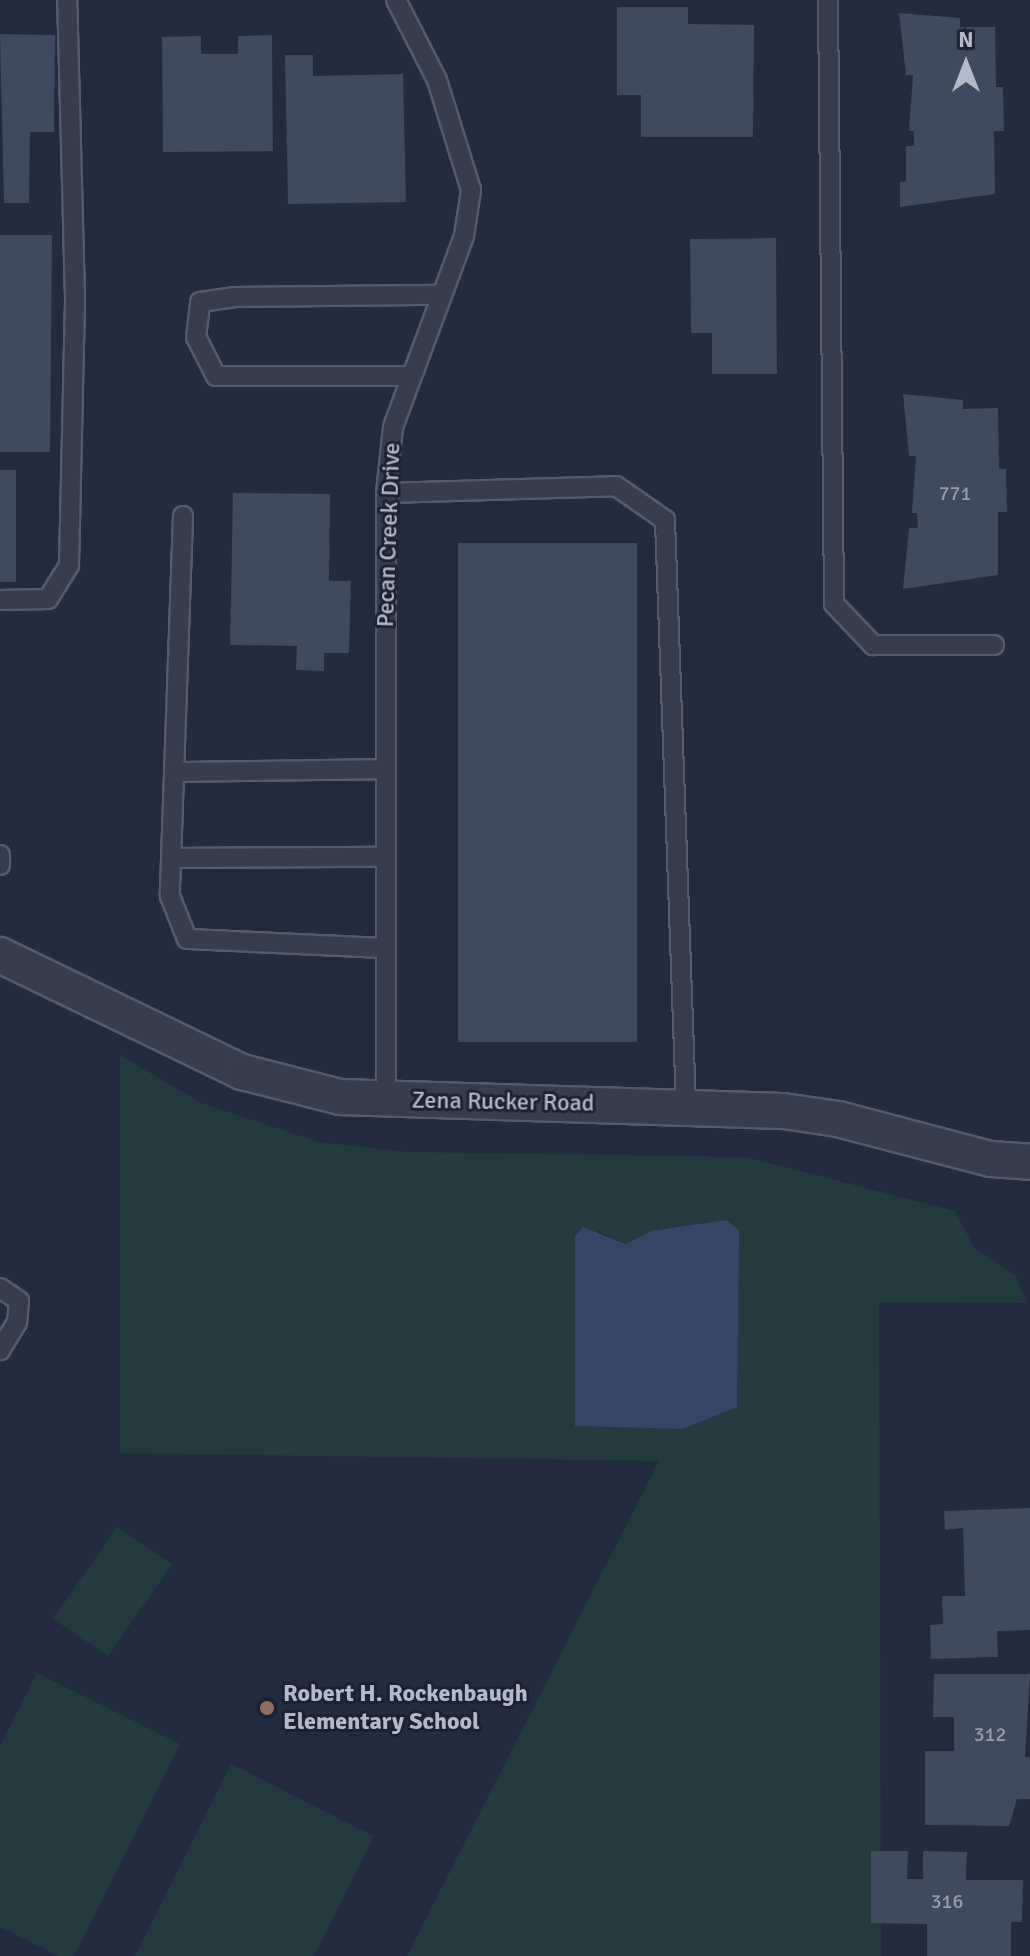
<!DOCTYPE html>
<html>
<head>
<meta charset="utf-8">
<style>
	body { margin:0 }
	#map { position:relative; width:1030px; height:1956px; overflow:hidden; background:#222c3e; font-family:Signika,sans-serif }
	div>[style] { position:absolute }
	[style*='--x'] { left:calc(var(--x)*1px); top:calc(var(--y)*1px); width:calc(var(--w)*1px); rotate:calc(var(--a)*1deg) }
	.green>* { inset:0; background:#243a3f }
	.water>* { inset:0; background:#354666 }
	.building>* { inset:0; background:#3e4a5d }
	.roads { filter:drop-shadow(2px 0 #545c6c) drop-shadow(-2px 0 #545c6c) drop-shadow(0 2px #545c6c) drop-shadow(0 -2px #545c6c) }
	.service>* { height:18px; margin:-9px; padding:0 9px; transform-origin:9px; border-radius:9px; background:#363e4e }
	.minor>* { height:34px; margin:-17px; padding:0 17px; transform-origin:17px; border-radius:17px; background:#363e4e }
	.dots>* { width:22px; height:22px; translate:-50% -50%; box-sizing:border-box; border:4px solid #1b2333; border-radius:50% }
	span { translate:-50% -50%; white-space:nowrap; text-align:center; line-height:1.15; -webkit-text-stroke:6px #1b2333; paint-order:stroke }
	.number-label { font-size:20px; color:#959dae }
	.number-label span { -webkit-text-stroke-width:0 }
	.street-label { font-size:24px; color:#b2b9c9 }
	.poi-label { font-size:24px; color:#b2b9c9; font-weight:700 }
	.left { translate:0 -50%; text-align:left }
	.north { position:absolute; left:926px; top:24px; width:80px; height:80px; -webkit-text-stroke:6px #1b2333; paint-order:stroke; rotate:0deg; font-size:22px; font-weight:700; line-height:32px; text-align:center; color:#b2b9c9 }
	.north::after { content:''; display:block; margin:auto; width:28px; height:36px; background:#b2b9c9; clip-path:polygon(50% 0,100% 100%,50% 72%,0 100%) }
</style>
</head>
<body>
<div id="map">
	<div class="green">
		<div style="clip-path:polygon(evenodd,120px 1055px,201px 1103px,319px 1142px,407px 1152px,745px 1157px,955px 1211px,974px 1247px,1016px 1276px,1026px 1303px,879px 1302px,881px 1956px,407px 1956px,659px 1461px,120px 1453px,120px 1055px,597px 1231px,626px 1244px,651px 1231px,575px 1426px,597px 1231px)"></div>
		<div style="clip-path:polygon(117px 1527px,172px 1564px,108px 1656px,53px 1619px)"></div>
		<div style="clip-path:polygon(37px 1673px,180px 1744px,74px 1956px,58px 1956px,0 1927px,0 1746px)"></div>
		<div style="clip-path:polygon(231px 1764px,374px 1836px,314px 1956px,135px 1956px)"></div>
	</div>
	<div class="water">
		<div style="clip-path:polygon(726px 1220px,739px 1230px,737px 1407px,683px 1429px,575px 1426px,575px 1237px,583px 1227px,626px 1244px,651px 1231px)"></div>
	</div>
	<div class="building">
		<div style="clip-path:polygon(617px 7px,688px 7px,688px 24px,754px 25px,753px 137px,641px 137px,641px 95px,617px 95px)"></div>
		<div style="clip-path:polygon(899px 13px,960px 18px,960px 27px,995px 27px,996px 87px,1003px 87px,1004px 131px,994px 131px,995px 194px,900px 207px,900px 182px,906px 181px,906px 146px,914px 146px,914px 131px,909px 131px,913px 75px,906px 75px)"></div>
		<div style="clip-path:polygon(0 34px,55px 35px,54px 132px,30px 132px,29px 203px,4px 203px)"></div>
		<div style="clip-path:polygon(272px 35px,273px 151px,163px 152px,162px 37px,201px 36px,201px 54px,238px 54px,238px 36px)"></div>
		<div style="clip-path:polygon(285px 55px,313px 55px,313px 76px,403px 74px,406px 202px,288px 204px)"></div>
		<div style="clip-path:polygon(0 235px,52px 235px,50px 452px,0 452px)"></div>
		<div style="clip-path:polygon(776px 238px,777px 374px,712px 374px,712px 333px,691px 333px,690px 239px)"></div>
		<div style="clip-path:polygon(903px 394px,963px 400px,963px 409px,998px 408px,999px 469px,1006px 469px,1007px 512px,998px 512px,998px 575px,903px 589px,909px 528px,918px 528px,917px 513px,912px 513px,916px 456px,909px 456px)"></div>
		<div style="clip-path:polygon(0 470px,16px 470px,16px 582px,0 582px)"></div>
		<div style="clip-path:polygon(233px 493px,330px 494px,329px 581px,351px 581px,349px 653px,324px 653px,324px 671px,296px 670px,297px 646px,230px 645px)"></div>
		<div style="clip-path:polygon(458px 543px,637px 543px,637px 1042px,458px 1042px)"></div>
		<div style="clip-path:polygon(1030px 1508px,1030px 1630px,997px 1631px,998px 1657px,931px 1659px,930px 1625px,943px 1624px,942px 1596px,965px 1596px,963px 1528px,945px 1530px,944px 1511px)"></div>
		<div style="clip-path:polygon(934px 1674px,1030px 1674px,1025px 1757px,1030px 1757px,1030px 1799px,1017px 1799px,1009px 1826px,925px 1825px,925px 1751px,954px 1751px,954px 1717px,933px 1717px)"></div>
		<div style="clip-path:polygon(871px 1851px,908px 1851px,907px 1879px,923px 1879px,923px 1851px,967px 1852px,966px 1880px,1023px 1880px,1022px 1922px,1011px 1922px,1011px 1956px,927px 1956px,927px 1924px,871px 1923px)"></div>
	</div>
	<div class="roads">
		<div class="service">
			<div style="--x:828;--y:0;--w:604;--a:89.43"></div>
			<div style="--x:834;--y:604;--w:57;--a:46.4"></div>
			<div style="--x:873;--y:645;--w:121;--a:0"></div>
			<div style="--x:411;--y:376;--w:195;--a:180"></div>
			<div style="--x:216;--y:376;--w:44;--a:-117.1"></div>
			<div style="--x:196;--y:337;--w:35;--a:-83"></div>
			<div style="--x:200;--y:302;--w:34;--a:-8"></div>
			<div style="--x:234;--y:297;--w:207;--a:-0.6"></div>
			<div style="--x:386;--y:493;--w:230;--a:-1.7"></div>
			<div style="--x:616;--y:486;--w:60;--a:34.8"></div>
			<div style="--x:665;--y:520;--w:586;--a:87.95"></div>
			<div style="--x:183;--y:516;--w:380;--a:92"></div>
			<div style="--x:170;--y:896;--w:46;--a:68.4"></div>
			<div style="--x:187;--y:939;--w:199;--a:2.6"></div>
			<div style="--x:0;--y:600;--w:48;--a:-1.2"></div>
			<div style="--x:48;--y:599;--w:40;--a:-58"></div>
			<div style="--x:69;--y:565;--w:267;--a:-88.7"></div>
			<div style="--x:75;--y:298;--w:298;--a:-91.5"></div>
			<div style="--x:175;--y:772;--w:211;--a:-0.8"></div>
			<div style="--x:0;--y:855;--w:10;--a:90"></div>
			<div style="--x:171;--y:858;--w:215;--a:-0.3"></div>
			<div style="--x:386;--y:1099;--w:606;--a:-90"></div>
			<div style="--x:386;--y:493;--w:66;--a:-83.9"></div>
			<div style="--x:393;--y:427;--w:204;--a:-69.6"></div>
			<div style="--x:464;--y:236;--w:47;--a:-81.3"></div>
			<div style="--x:471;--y:190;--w:115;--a:-107.2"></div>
			<div style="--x:437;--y:80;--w:90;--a:-117.1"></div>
			<div style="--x:0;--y:1288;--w:23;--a:34"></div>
			<div style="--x:19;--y:1301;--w:21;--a:95"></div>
			<div style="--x:17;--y:1322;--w:33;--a:121"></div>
		</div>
		<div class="minor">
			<div style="--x:0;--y:955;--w:269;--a:25.8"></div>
			<div style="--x:242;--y:1072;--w:101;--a:14.3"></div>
			<div style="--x:340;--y:1097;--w:443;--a:1.8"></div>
			<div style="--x:783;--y:1111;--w:56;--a:8.3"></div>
			<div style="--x:838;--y:1119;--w:158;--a:14.7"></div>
			<div style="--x:991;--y:1159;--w:39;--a:4"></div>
		</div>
	</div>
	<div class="dots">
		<div style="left:267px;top:1708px;background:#8d6e63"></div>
	</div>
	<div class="number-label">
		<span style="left:955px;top:493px">771</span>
		<span style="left:990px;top:1734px">312</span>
		<span style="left:947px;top:1901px">316</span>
	</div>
	<div class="street-label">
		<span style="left:389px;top:535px;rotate:-88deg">Pecan Creek Drive</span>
		<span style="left:503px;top:1102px;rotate:1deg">Zena Rucker Road</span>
	</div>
	<div class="poi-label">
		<span class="left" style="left:283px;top:1708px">Robert H. Rockenbaugh<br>Elementary School</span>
	</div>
	<div class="north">N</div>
</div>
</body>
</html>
